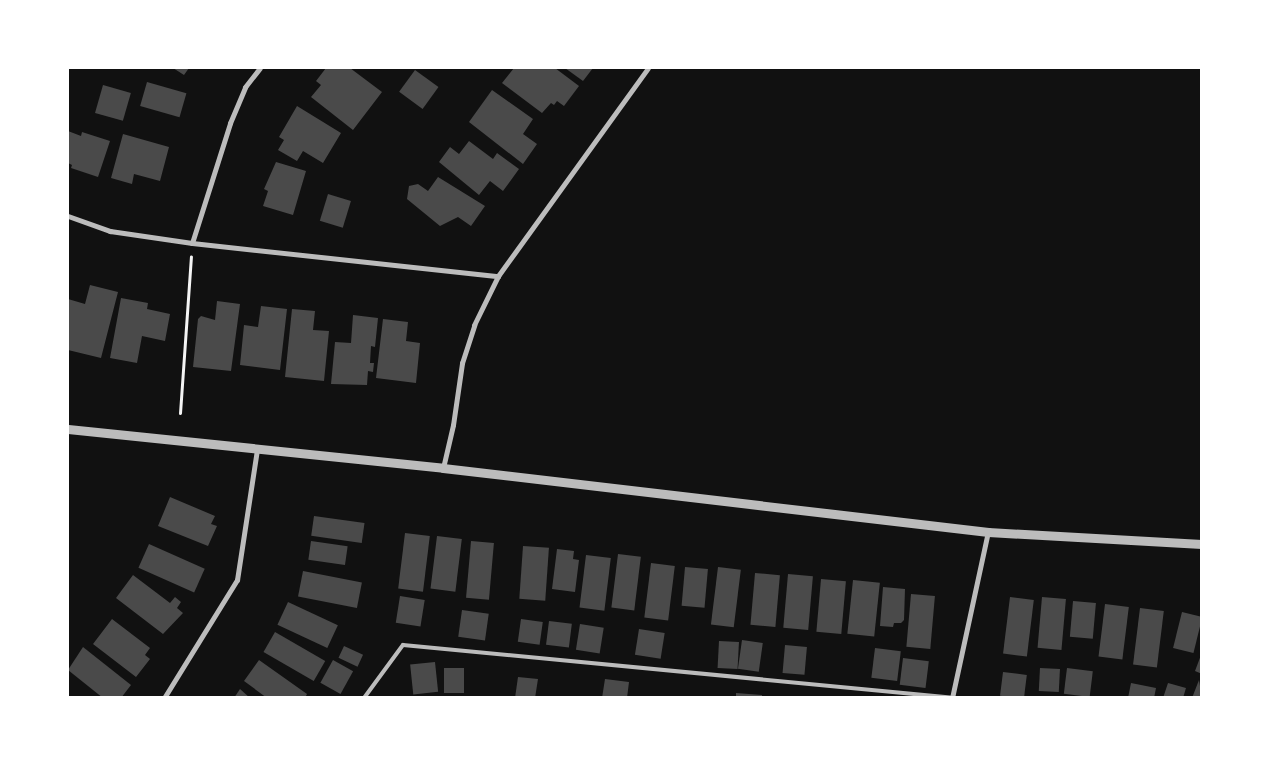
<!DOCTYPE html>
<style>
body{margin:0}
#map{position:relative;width:1269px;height:765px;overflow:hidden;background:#111;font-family:Overpass,sans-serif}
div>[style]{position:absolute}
.building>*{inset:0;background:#4a4a4a;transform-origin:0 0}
.path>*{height:3px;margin:-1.5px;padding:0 1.5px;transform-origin:1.5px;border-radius:1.5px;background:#f5f5f5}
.service>*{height:4px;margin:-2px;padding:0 2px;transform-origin:2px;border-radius:2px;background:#bcbcbc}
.minor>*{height:5px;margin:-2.5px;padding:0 2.5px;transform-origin:2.5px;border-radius:2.5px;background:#bcbcbc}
.tertiary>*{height:9px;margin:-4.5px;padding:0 4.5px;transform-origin:4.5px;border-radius:4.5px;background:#bcbcbc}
span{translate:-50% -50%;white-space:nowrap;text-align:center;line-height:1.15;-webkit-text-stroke:4px #fff;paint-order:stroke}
.frame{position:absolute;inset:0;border:69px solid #fff;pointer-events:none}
</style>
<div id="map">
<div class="building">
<i style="clip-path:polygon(173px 68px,189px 68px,184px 75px)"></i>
<i style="clip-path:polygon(326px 68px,350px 68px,382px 92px,353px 130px,311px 97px,321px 85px,316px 81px)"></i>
<i style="clip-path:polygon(514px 68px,555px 68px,579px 86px,564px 106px,557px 101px,554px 105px,551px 103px,542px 113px,502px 83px)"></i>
<i style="clip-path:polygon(565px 68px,593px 68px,583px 81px)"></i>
<i style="left:415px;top:70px;width:29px;height:27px;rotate:36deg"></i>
<i style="left:147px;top:82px;width:41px;height:25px;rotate:16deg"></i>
<i style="left:103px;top:85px;width:29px;height:29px;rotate:16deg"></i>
<i style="clip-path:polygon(492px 90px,533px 119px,523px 134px,537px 144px,523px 164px,469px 122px)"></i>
<i style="clip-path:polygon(297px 106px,341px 133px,323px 163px,303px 151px,297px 161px,278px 150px,284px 140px,279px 137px)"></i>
<i style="clip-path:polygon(68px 131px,81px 136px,82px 132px,110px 141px,98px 177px,71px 168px,72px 165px,68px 163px)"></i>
<i style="clip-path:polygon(123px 134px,169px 147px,160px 181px,134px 174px,132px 184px,111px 178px)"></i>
<i style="clip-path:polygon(469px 141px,493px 159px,497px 153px,519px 169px,503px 191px,490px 181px,479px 195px,439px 162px,450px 147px,459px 154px)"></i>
<i style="clip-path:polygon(276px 162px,306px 171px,293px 215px,263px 206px,268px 191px,264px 189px)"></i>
<i style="clip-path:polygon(438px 177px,485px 206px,471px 226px,458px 217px,440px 226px,407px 199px,409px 186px,418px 184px,428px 191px)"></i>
<i style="left:328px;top:194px;width:24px;height:28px;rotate:17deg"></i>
<i style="clip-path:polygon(90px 285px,118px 292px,101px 358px,68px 350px,68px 299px,85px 304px)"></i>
<i style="clip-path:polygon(121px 298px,148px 303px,147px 309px,170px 314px,165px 341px,142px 336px,137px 363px,110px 358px)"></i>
<i style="clip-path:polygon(217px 301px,240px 304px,231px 371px,193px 367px,198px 319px,201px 316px,215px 320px)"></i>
<i style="clip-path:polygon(261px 306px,287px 309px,280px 370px,240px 365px,244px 325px,258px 327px)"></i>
<i style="clip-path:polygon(292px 309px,315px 311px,313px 330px,329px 331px,324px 381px,285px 377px)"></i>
<i style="clip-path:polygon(353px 315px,378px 318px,375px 347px,371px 346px,370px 363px,374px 363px,373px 372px,368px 371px,367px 385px,331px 384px,335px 342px,351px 343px)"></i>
<i style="clip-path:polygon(383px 319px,408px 322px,406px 341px,420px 343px,416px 383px,376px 378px)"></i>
<i style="clip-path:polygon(170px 497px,215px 516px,211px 524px,217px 526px,208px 546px,158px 526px)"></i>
<i style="left:314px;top:516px;width:51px;height:20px;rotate:8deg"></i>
<i style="left:405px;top:533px;width:25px;height:56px;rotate:7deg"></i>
<i style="left:437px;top:536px;width:25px;height:53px;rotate:7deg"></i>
<i style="left:311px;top:541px;width:37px;height:19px;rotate:8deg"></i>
<i style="left:471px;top:541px;width:23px;height:57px;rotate:5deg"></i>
<i style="left:149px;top:544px;width:61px;height:26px;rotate:24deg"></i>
<i style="left:523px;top:546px;width:26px;height:53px;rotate:4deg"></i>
<i style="clip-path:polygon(557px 549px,574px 551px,573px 559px,579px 560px,575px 592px,552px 589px)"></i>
<i style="left:618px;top:554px;width:23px;height:54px;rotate:7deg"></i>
<i style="left:586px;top:555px;width:25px;height:53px;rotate:7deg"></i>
<i style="left:651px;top:563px;width:24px;height:55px;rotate:7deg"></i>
<i style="left:685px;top:567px;width:23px;height:39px;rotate:5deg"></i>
<i style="left:718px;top:567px;width:23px;height:58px;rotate:7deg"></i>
<i style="left:303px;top:571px;width:60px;height:26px;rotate:11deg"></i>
<i style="left:755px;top:573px;width:25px;height:52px;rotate:5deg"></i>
<i style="left:788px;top:574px;width:25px;height:54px;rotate:5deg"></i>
<i style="clip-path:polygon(133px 575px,170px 603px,175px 597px,181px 602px,177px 608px,183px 613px,163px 634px,116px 598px)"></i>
<i style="left:821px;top:579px;width:25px;height:53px;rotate:5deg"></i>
<i style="left:853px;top:580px;width:27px;height:54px;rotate:6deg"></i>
<i style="clip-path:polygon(883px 587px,905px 589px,904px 620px,901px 623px,894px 623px,893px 627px,880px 626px)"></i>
<i style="left:911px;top:594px;width:24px;height:53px;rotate:5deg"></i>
<i style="left:400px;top:596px;width:25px;height:27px;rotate:9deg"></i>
<i style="left:1010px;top:597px;width:24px;height:57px;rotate:7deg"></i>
<i style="left:1042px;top:597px;width:24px;height:51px;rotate:5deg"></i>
<i style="left:1073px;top:601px;width:23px;height:36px;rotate:5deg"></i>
<i style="left:288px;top:602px;width:55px;height:25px;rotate:25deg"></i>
<i style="left:1105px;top:604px;width:24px;height:53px;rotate:7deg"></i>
<i style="left:1140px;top:608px;width:24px;height:57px;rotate:7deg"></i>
<i style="left:462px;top:610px;width:27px;height:27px;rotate:8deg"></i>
<i style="left:1182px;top:612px;width:21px;height:37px;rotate:14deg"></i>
<i style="clip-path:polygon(112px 619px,150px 648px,145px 655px,150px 659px,136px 677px,93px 644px)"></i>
<i style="left:521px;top:619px;width:22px;height:23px;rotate:8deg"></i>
<i style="left:549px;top:621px;width:23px;height:24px;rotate:7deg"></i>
<i style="left:580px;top:624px;width:24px;height:26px;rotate:9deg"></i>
<i style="left:639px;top:629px;width:26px;height:26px;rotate:9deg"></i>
<i style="left:275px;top:632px;width:58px;height:23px;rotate:30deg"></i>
<i style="left:742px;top:640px;width:21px;height:29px;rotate:8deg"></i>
<i style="left:719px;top:641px;width:20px;height:27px;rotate:3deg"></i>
<i style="left:785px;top:645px;width:22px;height:28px;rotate:5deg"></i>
<i style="left:344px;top:646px;width:21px;height:13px;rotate:25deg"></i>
<i style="clip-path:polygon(83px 647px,131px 685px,121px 698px,103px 698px,68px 670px)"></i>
<i style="left:875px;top:648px;width:26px;height:30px;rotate:7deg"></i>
<i style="clip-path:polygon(1201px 655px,1202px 655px,1202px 674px,1195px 671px)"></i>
<i style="left:903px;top:658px;width:26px;height:27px;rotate:7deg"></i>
<i style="clip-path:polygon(259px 660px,307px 694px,305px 698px,267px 698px,244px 681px)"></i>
<i style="left:333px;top:660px;width:23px;height:26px;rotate:29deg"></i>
<i style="left:435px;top:662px;width:30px;height:25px;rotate:84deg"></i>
<i style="left:444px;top:668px;width:20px;height:25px"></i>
<i style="left:1040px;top:668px;width:20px;height:23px;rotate:3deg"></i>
<i style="left:1067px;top:668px;width:26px;height:26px;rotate:7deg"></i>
<i style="left:1003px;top:672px;width:24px;height:24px;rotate:7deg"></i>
<i style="clip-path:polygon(518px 677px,538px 679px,535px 698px,515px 698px)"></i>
<i style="clip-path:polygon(605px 679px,629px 682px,627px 698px,602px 698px)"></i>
<i style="clip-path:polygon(1199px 680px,1202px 698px,1192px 698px)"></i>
<i style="clip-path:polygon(1131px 683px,1156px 688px,1154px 698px,1128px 698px)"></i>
<i style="clip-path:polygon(1168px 683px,1186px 688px,1183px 698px,1163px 698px)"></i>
<i style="clip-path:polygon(240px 689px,250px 698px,234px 698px)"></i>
<i style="clip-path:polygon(736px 693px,762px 695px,762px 698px,736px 698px)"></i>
</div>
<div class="path">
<i style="left:180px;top:413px;width:157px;rotate:-86deg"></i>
</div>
<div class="service">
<i style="left:364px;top:698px;width:66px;rotate:-53.7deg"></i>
<i style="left:403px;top:645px;width:555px;rotate:5.48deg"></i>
</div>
<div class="minor">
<i style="left:68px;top:216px;width:45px;rotate:19.7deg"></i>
<i style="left:110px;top:231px;width:83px;rotate:8.3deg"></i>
<i style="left:192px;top:243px;width:308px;rotate:6.2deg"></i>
<i style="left:192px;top:243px;width:126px;rotate:-72.4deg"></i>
<i style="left:230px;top:123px;width:39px;rotate:-67deg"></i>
<i style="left:245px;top:87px;width:24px;rotate:-52deg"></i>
<i style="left:443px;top:468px;width:44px;rotate:-76.9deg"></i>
<i style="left:453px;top:425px;width:63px;rotate:-81.7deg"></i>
<i style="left:462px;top:363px;width:40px;rotate:-72deg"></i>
<i style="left:474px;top:325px;width:55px;rotate:-63.9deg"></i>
<i style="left:498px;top:276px;width:256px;rotate:-54.2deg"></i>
<i style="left:164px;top:698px;width:139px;rotate:-58.3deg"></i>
<i style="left:237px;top:580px;width:133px;rotate:-81.3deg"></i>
<i style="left:952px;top:698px;width:170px;rotate:-77.8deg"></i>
</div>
<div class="tertiary">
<i style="left:68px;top:429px;width:377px;rotate:5.9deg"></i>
<i style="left:443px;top:468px;width:549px;rotate:6.7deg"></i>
<i style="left:988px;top:532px;width:214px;rotate:3.2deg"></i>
</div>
<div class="frame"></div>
</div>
